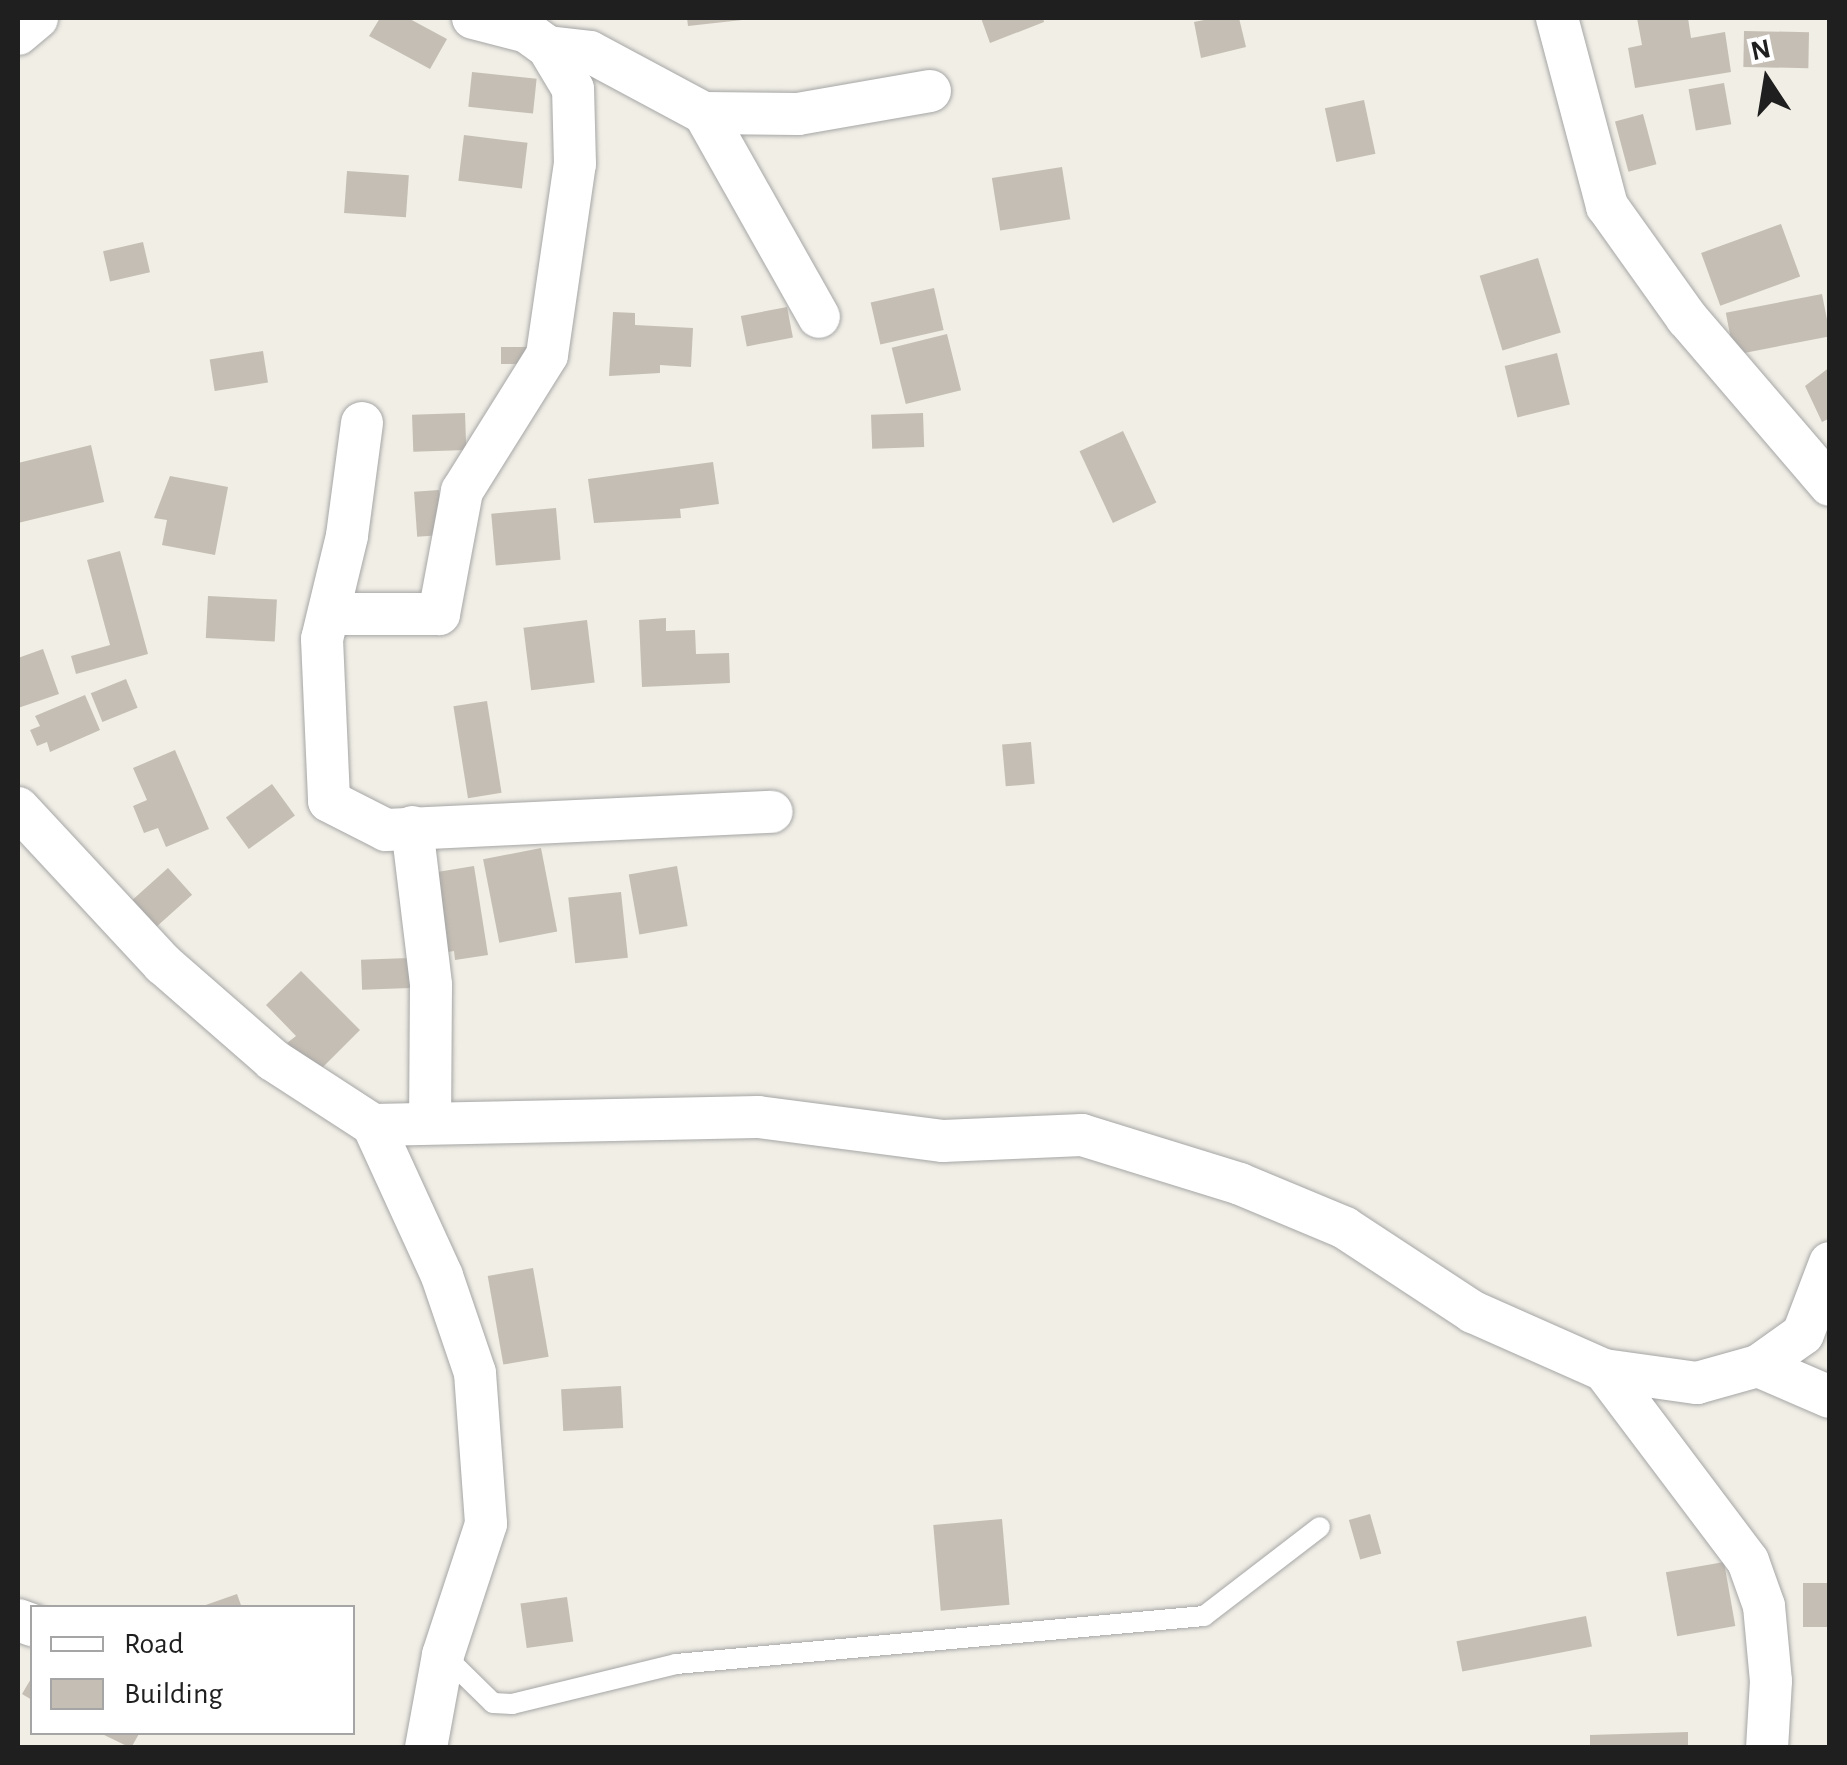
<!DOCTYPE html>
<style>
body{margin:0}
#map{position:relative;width:1847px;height:1765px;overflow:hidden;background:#f0eee5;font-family:"Alegreya Sans",sans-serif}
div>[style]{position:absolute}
.building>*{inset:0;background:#c5beb4;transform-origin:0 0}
.roads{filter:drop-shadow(0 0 2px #a6a6a6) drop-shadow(0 0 2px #a6a6a6)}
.lane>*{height:20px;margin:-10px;padding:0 10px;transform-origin:10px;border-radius:10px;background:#fff}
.street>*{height:42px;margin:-21px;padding:0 21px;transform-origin:21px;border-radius:21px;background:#fff}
span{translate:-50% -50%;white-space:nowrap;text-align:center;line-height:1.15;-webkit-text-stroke:10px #fff;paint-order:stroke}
.frame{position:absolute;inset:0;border:20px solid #1f1f1f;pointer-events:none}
.legend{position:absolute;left:30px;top:1605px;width:325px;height:130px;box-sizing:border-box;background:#fff;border:2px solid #a5a5a5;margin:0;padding:12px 18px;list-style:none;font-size:30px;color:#1f1f1f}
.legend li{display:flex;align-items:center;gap:20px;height:50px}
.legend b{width:50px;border:2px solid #a5a5a5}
.north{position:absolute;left:1717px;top:30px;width:100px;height:100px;-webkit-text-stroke:8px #fff;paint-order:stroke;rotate:348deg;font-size:28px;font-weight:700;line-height:40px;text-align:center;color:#1f1f1f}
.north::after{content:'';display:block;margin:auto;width:35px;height:45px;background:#1f1f1f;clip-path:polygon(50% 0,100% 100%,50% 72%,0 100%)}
</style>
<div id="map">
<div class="building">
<i style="clip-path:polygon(380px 18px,408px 18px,447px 39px,430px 69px,369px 36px)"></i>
<i style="clip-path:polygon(687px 18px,741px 18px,742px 20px,688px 26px)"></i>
<i style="clip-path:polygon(981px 18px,1043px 18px,1044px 22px,990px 43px)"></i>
<i style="clip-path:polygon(1214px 18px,1239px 18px,1246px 47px,1201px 58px,1194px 22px)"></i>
<i style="clip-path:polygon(1637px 18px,1688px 18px,1691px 38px,1725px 32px,1731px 72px,1635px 88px,1628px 48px,1642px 45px)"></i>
<i style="left:1744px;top:31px;width:65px;height:36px;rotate:1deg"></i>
<i style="left:472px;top:72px;width:65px;height:35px;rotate:6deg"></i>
<i style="left:1724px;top:83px;width:42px;height:36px;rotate:80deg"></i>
<i style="left:1364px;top:100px;width:55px;height:40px;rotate:78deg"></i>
<i style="left:1643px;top:114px;width:52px;height:29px;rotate:75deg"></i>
<i style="left:464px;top:135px;width:64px;height:46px;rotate:7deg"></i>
<i style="left:1062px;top:167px;width:53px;height:71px;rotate:81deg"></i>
<i style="left:347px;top:171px;width:62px;height:42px;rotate:4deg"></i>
<i style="left:1781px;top:224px;width:56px;height:85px;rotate:70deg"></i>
<i style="left:143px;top:242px;width:31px;height:41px;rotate:77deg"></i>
<i style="left:1538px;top:258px;width:78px;height:61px;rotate:73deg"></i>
<i style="left:934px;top:288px;width:43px;height:65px;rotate:77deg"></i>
<i style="left:1822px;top:294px;width:43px;height:98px;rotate:79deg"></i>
<i style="left:787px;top:307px;width:31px;height:47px;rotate:79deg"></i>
<i style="clip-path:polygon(613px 312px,635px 313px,635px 325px,693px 328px,691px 367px,660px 365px,660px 373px,609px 376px)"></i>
<i style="left:947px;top:334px;width:58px;height:57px;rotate:76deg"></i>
<i style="left:501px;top:347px;width:31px;height:17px"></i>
<i style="left:263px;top:351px;width:32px;height:54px;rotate:81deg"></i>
<i style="left:1557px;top:353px;width:53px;height:54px;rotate:76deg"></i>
<i style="clip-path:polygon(1830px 367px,1830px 418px,1822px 422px,1805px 386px)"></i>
<i style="left:465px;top:413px;width:37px;height:53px;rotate:88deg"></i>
<i style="left:923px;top:413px;width:34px;height:52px;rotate:88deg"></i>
<i style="left:1123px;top:431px;width:79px;height:48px;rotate:65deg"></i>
<i style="clip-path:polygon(91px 445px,104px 502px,18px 523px,18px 463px)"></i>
<i style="clip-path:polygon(713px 462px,719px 504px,680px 509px,681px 518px,594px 523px,588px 479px)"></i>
<i style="clip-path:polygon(170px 476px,228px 487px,215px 555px,162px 545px,167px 520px,154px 518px)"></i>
<i style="left:439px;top:490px;width:45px;height:25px;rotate:86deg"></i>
<i style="left:556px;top:508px;width:52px;height:65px;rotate:85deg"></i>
<i style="clip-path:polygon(120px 551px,148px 654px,76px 674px,71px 656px,110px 645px,87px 560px)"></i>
<i style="left:208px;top:596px;width:69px;height:42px;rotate:3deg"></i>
<i style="clip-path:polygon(666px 618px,666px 631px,695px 630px,696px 654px,729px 653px,730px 683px,642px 687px,639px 620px)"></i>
<i style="left:587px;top:620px;width:63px;height:64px;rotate:83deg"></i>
<i style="clip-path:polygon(43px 649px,59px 694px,18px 708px,18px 658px)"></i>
<i style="left:126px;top:679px;width:31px;height:38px;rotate:68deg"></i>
<i style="clip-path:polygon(85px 695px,100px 730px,50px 752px,47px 742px,37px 746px,30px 730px,40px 726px,35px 716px)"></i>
<i style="left:487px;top:701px;width:93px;height:34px;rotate:81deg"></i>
<i style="left:1031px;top:742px;width:42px;height:29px;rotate:85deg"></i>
<i style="clip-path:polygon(175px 750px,209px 829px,166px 847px,158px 828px,144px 833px,133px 806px,147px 800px,133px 768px)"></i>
<i style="left:272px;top:784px;width:39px;height:57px;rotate:54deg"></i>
<i style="left:541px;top:848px;width:85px;height:59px;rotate:79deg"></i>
<i style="clip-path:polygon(474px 866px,488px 955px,455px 960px,454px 951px,437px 954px,425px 874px)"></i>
<i style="left:677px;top:866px;width:61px;height:49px;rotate:80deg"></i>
<i style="left:168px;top:868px;width:36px;height:48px;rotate:48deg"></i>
<i style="left:621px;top:892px;width:66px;height:53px;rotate:84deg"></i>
<i style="left:409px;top:958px;width:30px;height:48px;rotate:88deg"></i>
<i style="clip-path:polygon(301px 971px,360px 1030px,317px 1073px,287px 1043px,296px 1036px,266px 1005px)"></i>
<i style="left:533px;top:1268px;width:90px;height:46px;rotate:80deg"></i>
<i style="left:621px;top:1386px;width:42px;height:60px;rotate:87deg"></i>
<i style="left:1370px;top:1514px;width:41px;height:22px;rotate:74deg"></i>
<i style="left:1002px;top:1519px;width:86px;height:69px;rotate:85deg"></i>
<i style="left:1724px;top:1562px;width:65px;height:59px;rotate:80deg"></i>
<i style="left:1803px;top:1583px;width:27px;height:44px"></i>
<i style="clip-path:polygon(237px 1594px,242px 1608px,200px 1608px,200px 1607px)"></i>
<i style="left:567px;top:1597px;width:45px;height:47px;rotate:82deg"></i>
<i style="left:1586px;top:1616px;width:31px;height:132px;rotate:79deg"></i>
<i style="clip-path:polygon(32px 1677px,32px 1700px,22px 1694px)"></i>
<i style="clip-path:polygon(98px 1732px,140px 1732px,131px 1748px)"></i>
<i style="clip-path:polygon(1688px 1732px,1688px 1748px,1590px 1748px,1590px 1735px)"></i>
</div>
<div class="roads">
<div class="lane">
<i style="left:445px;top:1656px;width:67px;rotate:44.4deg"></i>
<i style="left:493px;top:1703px;width:19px;rotate:3deg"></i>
<i style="left:512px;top:1704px;width:169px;rotate:-13.7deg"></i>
<i style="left:676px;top:1664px;width:530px;rotate:-5.19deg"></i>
<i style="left:1204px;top:1616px;width:146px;rotate:-37.5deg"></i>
</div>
<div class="street">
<i style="left:473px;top:18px;width:56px;rotate:14.5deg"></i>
<i style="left:527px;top:32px;width:26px;rotate:36deg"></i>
<i style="left:548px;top:47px;width:42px;rotate:6.8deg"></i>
<i style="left:590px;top:52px;width:129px;rotate:28.2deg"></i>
<i style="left:704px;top:113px;width:94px;rotate:0.6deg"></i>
<i style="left:798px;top:114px;width:134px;rotate:-9.9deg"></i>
<i style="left:1557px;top:18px;width:195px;rotate:75.1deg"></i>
<i style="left:1607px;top:206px;width:138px;rotate:54.5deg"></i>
<i style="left:1687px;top:318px;width:220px;rotate:49.4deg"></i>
<i style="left:18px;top:34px;width:25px;rotate:-40deg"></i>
<i style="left:704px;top:113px;width:234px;rotate:60.6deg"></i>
<i style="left:362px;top:423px;width:114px;rotate:97.6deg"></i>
<i style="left:347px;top:536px;width:106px;rotate:103.6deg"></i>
<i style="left:322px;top:639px;width:162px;rotate:87.5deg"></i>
<i style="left:329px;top:801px;width:64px;rotate:27deg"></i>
<i style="left:386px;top:830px;width:386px;rotate:-2.7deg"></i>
<i style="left:329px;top:614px;width:110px"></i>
<i style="left:439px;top:614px;width:125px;rotate:-79.4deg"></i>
<i style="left:462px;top:491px;width:160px;rotate:-58deg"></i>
<i style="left:547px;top:355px;width:193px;rotate:-81.7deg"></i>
<i style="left:575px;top:164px;width:75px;rotate:-91.5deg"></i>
<i style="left:573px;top:89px;width:49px;rotate:-120.8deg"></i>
<i style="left:18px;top:808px;width:213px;rotate:47.1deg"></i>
<i style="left:163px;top:964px;width:146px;rotate:41.1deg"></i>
<i style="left:273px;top:1060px;width:119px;rotate:33deg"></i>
<i style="left:373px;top:1125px;width:166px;rotate:65.4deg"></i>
<i style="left:442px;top:1276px;width:102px;rotate:71.2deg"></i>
<i style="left:475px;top:1373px;width:151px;rotate:85.8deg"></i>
<i style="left:486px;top:1524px;width:138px;rotate:108.2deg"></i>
<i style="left:443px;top:1655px;width:95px;rotate:100.4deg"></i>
<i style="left:412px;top:827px;width:159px;rotate:83.1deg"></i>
<i style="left:431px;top:985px;width:135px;rotate:90.4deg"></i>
<i style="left:373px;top:1125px;width:385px;rotate:-1.2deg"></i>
<i style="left:758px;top:1117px;width:187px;rotate:7.4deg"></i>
<i style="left:943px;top:1141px;width:139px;rotate:-2.5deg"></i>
<i style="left:1082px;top:1135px;width:165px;rotate:17.2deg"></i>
<i style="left:1240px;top:1184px;width:114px;rotate:22.7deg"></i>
<i style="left:1345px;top:1228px;width:153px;rotate:33.3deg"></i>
<i style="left:1473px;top:1312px;width:143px;rotate:23.9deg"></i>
<i style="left:1604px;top:1370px;width:239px;rotate:53deg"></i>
<i style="left:1748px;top:1561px;width:48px;rotate:70.4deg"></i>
<i style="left:1764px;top:1606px;width:75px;rotate:84.7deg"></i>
<i style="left:1771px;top:1681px;width:67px;rotate:93.4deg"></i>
<i style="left:1758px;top:1366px;width:78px;rotate:23.3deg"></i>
<i style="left:1604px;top:1370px;width:94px;rotate:8deg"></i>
<i style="left:1697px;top:1383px;width:63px;rotate:-15.6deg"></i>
<i style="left:1758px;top:1366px;width:55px;rotate:-35.4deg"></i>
<i style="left:1803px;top:1334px;width:76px;rotate:-69.2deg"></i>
<i style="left:18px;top:1620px;width:15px;rotate:20deg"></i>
</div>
</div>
<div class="frame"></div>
<ul class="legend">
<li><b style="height:12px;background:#fff"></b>Road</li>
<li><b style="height:28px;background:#c5beb4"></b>Building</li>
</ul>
<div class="north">N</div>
</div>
